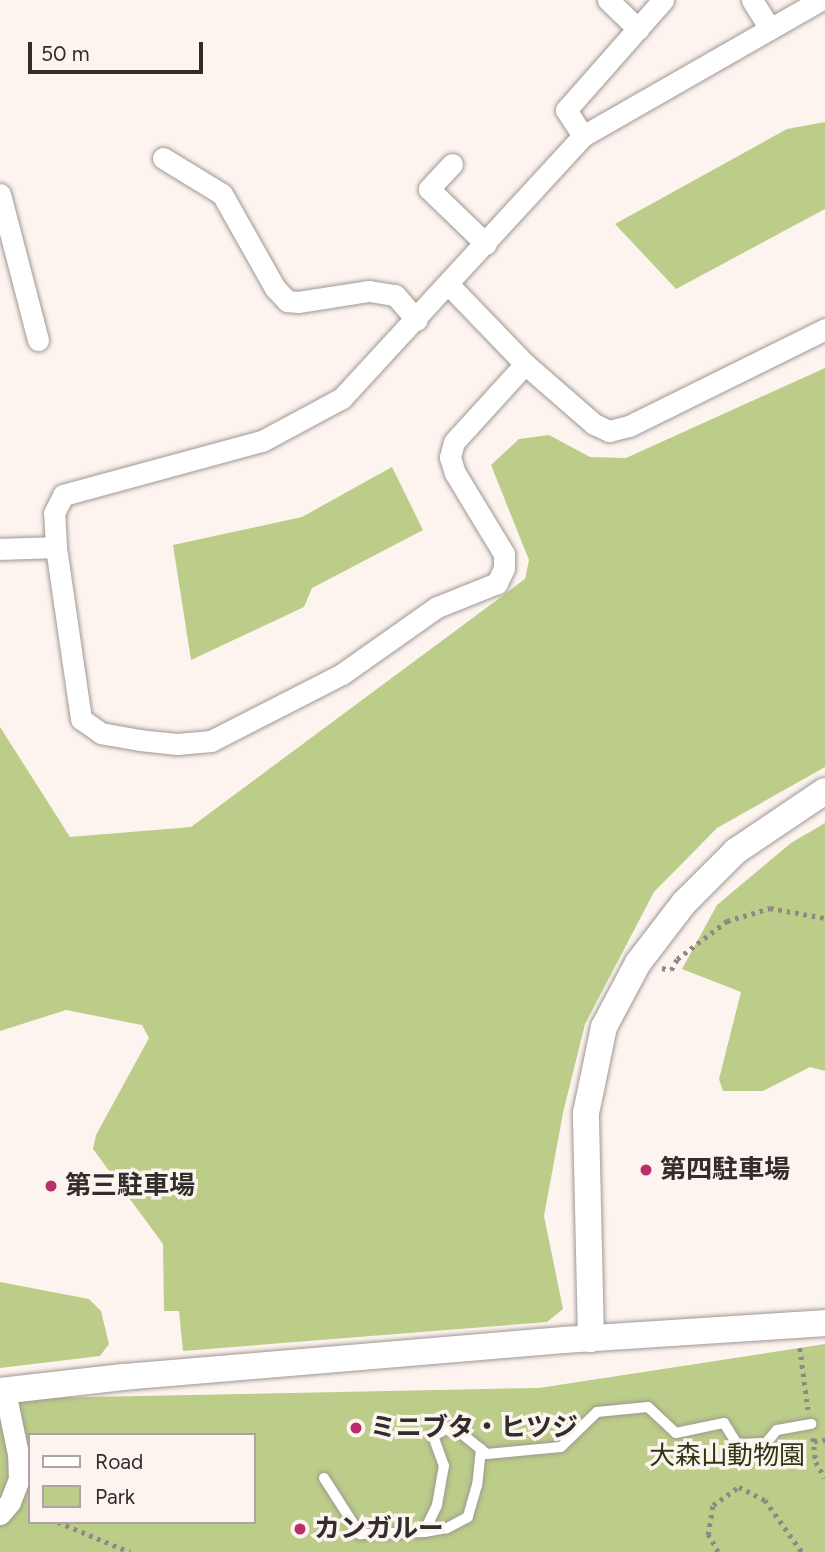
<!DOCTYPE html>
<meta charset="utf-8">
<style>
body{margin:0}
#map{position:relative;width:825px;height:1552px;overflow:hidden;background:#fdf4ef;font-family:Figtree,"Noto Sans JP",sans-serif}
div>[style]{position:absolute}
.green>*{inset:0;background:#bbcd88}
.path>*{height:4.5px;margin-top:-2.25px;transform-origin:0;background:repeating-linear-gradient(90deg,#8e8985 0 3.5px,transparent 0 8.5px)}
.roads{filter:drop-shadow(0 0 2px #9f9793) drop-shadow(0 0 2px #9f9793)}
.service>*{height:10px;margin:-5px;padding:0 5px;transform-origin:5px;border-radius:5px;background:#fff}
.minor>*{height:21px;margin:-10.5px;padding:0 10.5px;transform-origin:10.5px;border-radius:10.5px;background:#fff}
.tertiary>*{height:26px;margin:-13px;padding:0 13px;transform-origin:13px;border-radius:13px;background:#fff}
.dots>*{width:19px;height:19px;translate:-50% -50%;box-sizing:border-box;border:4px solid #fdf4ef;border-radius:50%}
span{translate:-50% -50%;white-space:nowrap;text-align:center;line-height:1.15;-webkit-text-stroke:7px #fdf4ef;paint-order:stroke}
.poi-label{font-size:26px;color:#302d2b;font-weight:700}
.left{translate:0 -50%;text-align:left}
.park-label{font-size:26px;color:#2e3614}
.legend{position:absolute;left:28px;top:1433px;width:228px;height:91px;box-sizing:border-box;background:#fdf4ef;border:2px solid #aba4a1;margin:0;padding:9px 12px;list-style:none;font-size:21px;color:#302d2b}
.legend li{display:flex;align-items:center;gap:14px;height:35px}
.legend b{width:35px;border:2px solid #aba4a1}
.scale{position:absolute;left:28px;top:42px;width:175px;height:32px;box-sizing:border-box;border:4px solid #302d2b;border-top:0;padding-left:9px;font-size:21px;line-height:24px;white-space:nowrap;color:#302d2b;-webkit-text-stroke:5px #fdf4ef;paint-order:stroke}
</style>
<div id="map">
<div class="green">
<i style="clip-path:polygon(825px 122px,825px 209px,676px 289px,615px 224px,787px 129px)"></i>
<i style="clip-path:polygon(825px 368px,825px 767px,717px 828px,654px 892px,585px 1024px,563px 1113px,544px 1216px,563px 1309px,547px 1322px,183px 1351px,179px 1311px,164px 1311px,163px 1244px,93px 1149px,96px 1135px,149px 1038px,142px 1025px,66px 1010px,0 1031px,0 727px,70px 837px,191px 827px,525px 579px,529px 560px,491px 465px,519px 439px,549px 435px,590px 457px,626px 458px)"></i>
<i style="clip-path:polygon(392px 467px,423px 530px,312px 588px,304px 607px,191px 660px,173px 545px,302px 517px)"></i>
<i style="clip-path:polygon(825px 823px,825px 1071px,810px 1067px,763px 1091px,723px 1091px,719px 1079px,741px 992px,682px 969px,717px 905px,791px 843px)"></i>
<i style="clip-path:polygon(0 1282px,89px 1299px,101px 1311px,109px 1344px,100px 1356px,0 1368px)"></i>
<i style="clip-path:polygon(evenodd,825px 1344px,825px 1552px,0 1552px,0 1407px,38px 1398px,539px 1388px,825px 1344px,30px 1435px,254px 1435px,254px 1522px,30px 1522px,30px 1435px)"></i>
</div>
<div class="path">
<i style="left:662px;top:968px;width:9px;rotate:13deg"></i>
<i style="left:671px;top:970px;width:13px;rotate:-61deg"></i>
<i style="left:677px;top:959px;width:63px;rotate:-37.2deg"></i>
<i style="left:727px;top:921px;width:45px;rotate:-16.8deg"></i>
<i style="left:770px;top:908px;width:56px;rotate:10.3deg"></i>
<i style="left:800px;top:1348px;width:62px;rotate:82.5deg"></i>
<i style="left:813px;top:1438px;width:24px;rotate:83deg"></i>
<i style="left:816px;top:1462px;width:18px;rotate:61deg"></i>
<i style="left:814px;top:1441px;width:11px;rotate:-5deg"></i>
<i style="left:58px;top:1522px;width:78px;rotate:22.6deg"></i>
<i style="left:718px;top:1552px;width:20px;rotate:-120deg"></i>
<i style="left:708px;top:1535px;width:30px;rotate:-81deg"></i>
<i style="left:713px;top:1505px;width:32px;rotate:-35deg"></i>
<i style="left:739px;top:1487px;width:29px;rotate:27deg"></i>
<i style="left:765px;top:1500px;width:64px;rotate:54.6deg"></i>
</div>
<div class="roads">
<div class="service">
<i style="left:481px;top:1449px;width:36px;rotate:96deg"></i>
<i style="left:477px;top:1485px;width:33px;rotate:106deg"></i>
<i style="left:468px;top:1517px;width:24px;rotate:152deg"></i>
<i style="left:447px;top:1528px;width:23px;rotate:170deg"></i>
<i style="left:424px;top:1532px;width:30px;rotate:-64deg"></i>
<i style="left:437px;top:1505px;width:40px;rotate:-80deg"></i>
<i style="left:444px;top:1466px;width:32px;rotate:-110deg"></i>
<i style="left:433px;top:1436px;width:21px;rotate:-28deg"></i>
<i style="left:452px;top:1426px;width:45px;rotate:38.7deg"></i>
<i style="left:487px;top:1454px;width:74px;rotate:-5.4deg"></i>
<i style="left:561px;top:1447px;width:50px;rotate:-44.2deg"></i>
<i style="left:597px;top:1412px;width:51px;rotate:-5.6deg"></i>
<i style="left:648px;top:1407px;width:38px;rotate:43deg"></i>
<i style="left:676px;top:1433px;width:49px;rotate:-11.8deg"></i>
<i style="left:724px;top:1423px;width:25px;rotate:58deg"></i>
<i style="left:737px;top:1444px;width:29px;rotate:-2deg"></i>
<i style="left:766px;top:1443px;width:17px;rotate:-50deg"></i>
<i style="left:777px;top:1430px;width:35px;rotate:-10deg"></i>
<i style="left:324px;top:1478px;width:67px;rotate:57.3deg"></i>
<i style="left:360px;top:1534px;width:64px;rotate:-1.8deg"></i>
</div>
<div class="minor">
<i style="left:608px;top:0;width:42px;rotate:44deg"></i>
<i style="left:752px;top:0;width:34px;rotate:58deg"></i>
<i style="left:583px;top:136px;width:31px;rotate:-123deg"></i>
<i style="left:566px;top:110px;width:147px;rotate:-48.6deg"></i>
<i style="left:163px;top:158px;width:69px;rotate:31.4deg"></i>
<i style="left:222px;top:194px;width:108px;rotate:60.6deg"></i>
<i style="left:275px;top:288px;width:18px;rotate:47deg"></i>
<i style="left:287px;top:301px;width:11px;rotate:5deg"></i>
<i style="left:298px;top:302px;width:72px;rotate:-8.8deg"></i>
<i style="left:369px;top:291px;width:26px;rotate:9deg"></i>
<i style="left:395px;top:295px;width:33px;rotate:49deg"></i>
<i style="left:452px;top:164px;width:34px;rotate:133deg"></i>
<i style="left:429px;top:189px;width:79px;rotate:44deg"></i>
<i style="left:0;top:194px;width:151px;rotate:75.4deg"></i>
<i style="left:449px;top:285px;width:110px;rotate:46.1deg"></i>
<i style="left:525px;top:364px;width:91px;rotate:41deg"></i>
<i style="left:594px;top:424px;width:17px;rotate:25deg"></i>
<i style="left:609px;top:431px;width:21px;rotate:-14deg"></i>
<i style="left:629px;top:426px;width:219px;rotate:-26.3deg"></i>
<i style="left:525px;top:364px;width:105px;rotate:132.3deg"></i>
<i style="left:454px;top:442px;width:16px;rotate:105deg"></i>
<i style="left:450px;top:457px;width:17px;rotate:73deg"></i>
<i style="left:455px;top:473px;width:95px;rotate:58.8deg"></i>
<i style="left:504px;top:554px;width:14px;rotate:90deg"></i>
<i style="left:504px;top:568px;width:17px;rotate:115deg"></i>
<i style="left:497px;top:583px;width:65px;rotate:158.2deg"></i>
<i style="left:437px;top:607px;width:116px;rotate:144.8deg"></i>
<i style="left:342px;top:674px;width:147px;rotate:152.9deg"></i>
<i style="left:211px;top:741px;width:34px;rotate:175deg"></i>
<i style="left:177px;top:744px;width:37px;rotate:-174deg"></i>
<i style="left:140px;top:740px;width:40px;rotate:-170deg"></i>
<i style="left:101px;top:733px;width:24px;rotate:-145deg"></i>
<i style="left:81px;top:719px;width:174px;rotate:-98.3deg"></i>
<i style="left:56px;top:547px;width:34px;rotate:-93deg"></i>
<i style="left:54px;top:513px;width:20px;rotate:-63deg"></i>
<i style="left:63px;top:495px;width:206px;rotate:-15.2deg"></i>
<i style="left:262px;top:441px;width:91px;rotate:-28.3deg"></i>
<i style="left:342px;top:398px;width:356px;rotate:-47.4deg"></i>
<i style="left:583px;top:136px;width:273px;rotate:-29.8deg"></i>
<i style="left:0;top:549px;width:56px;rotate:-2deg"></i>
<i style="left:0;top:1514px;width:16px;rotate:-50deg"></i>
<i style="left:10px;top:1502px;width:25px;rotate:-69deg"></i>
<i style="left:19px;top:1479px;width:25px;rotate:-92deg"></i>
<i style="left:18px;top:1454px;width:64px;rotate:-101.7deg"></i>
</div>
<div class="tertiary">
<i style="left:591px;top:1339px;width:226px;rotate:-91.3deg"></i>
<i style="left:586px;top:1113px;width:88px;rotate:-78.2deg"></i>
<i style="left:604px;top:1027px;width:72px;rotate:-62deg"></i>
<i style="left:638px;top:963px;width:76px;rotate:-52.5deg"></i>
<i style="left:684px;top:903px;width:74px;rotate:-45deg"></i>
<i style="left:736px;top:851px;width:107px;rotate:-34deg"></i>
<i style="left:0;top:1391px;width:124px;rotate:-6.5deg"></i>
<i style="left:123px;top:1377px;width:444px;rotate:-4.8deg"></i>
<i style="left:565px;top:1340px;width:261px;rotate:-3.7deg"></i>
</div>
</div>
<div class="dots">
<i style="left:646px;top:1170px;background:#b92f6c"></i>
<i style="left:51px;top:1186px;background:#b92f6c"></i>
<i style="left:356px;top:1428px;background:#b92f6c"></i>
<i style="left:300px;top:1529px;background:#b92f6c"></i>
</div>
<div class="poi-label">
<span class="left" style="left:660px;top:1170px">第四駐車場</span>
<span class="left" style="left:65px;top:1186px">第三駐車場</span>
<span class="left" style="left:370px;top:1428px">ミニブタ・ヒツジ</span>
<span class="left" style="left:314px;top:1529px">カンガルー</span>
</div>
<div class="park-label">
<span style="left:727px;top:1456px">大森山動物園</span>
</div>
<ul class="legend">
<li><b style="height:9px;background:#fff"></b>Road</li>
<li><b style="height:19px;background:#bbcd88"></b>Park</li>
</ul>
<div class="scale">50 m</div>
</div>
